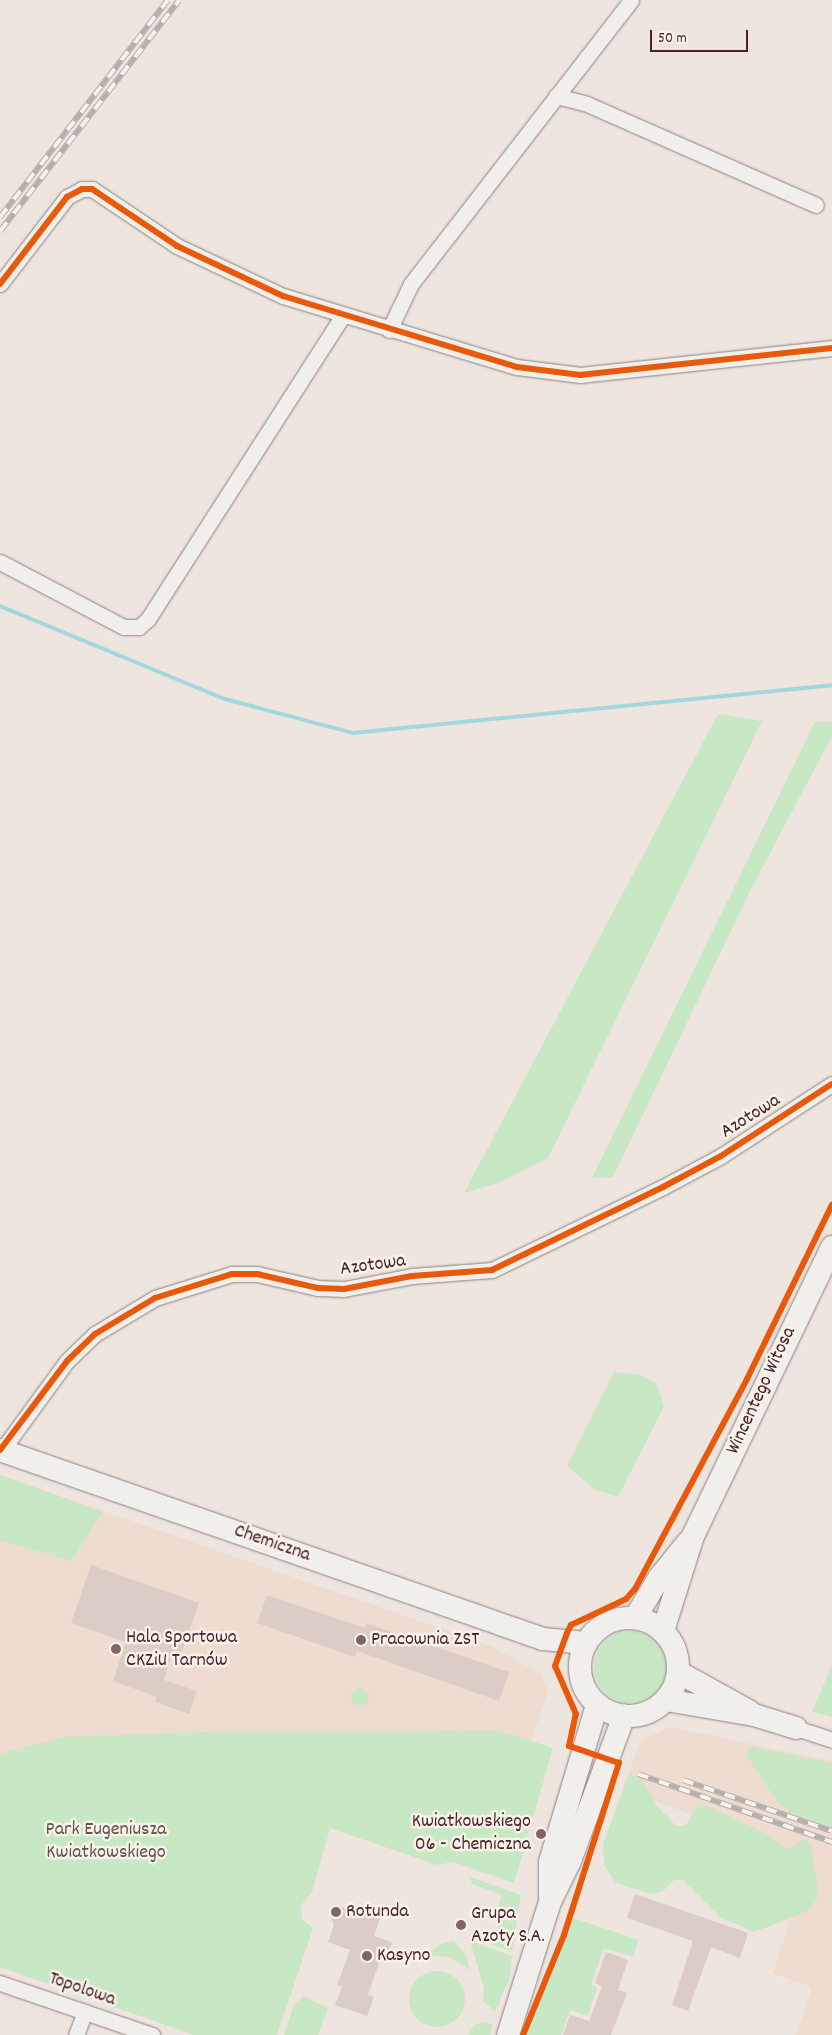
<!DOCTYPE html>
<meta charset="utf-8">
<style>
body{margin:0}
#map{position:relative;width:832px;height:2035px;overflow:hidden;background:#ede5de;font-family:Dekko,sans-serif}
div>[style]{position:absolute}
.built>*{inset:0;background:#eedcd0}
.green>*{inset:0;background:#c7e7c5}
.round{border-radius:50%}
.stream>*{height:4px;margin:-2px;padding:0 2px;transform-origin:2px;border-radius:2px;background:#a1d8dc}
.building>*{inset:0;background:#dbcdc5}
.roads{filter:drop-shadow(0 0 1px #8c807f) drop-shadow(0 0 1px #8c807f)}
.street>*{height:15px;margin:-7.5px;padding:0 7.5px;transform-origin:7.5px;border-radius:7.5px;background:#f1efeb}
.secondary>*{height:22px;margin:-11px;padding:0 11px;transform-origin:11px;border-radius:11px;background:#f1efeb}
.secondary>.ring{margin:-11px;padding:0;box-sizing:content-box;background:none;border:22px solid #f1efeb;border-radius:50%}
.rail>*{height:5.5px;margin-top:-2.75px;transform-origin:0;background:repeating-linear-gradient(90deg,#f7f3e8 0 11px,#b5aeac 0 22px);box-sizing:border-box;border-block:1px solid #b5aeac}
.cycleway>*{height:6px;margin:-3px;padding:0 3px;transform-origin:3px;border-radius:3px;background:#e8590c}
.dots>*{width:14px;height:14px;translate:-50% -50%;box-sizing:border-box;border:2px solid #f7f3e8;border-radius:50%}
span{translate:-50% -50%;white-space:nowrap;text-align:center;line-height:1.15;-webkit-text-stroke:5px #f7f3e8;paint-order:stroke}
.street-label{font-size:20px;color:#4a1f2b}
.poi-label{font-size:20px;color:#4a1f2b}
.left{translate:0 -50%;text-align:left}
.right{translate:-100% -50%;text-align:right}
.park-label{font-size:20px;color:#62514c}
.scale{position:absolute;left:650px;top:30px;width:98px;height:22px;box-sizing:border-box;border:2px solid #4a1f2b;border-top:0;padding-left:6px;font-size:15px;line-height:18px;white-space:nowrap;color:#4a1f2b;-webkit-text-stroke:4px #f7f3e8;paint-order:stroke}
</style>
<div id="map">
<div class="built">
<i style="clip-path:polygon(0 1475px,491px 1646px,541px 1674px,548px 1692px,531px 1741px,500px 1731px,0 1754px)"></i>
<i style="clip-path:polygon(671px 1727px,832px 1761px,832px 2035px,796px 2035px,812px 1987px,773px 1973px,804px 1877px,753px 1835px,622px 1790px,641px 1740px)"></i>
</div>
<div class="green">
<i style="clip-path:polygon(718px 714px,762px 721px,548px 1158px,498px 1183px,464px 1193px)"></i>
<i style="clip-path:polygon(815px 722px,832px 722px,832px 736px,750px 891px,613px 1177px,592px 1178px)"></i>
<i style="clip-path:polygon(614px 1372px,641px 1375px,656px 1383px,664px 1406px,618px 1497px,594px 1489px,567px 1466px)"></i>
<i style="clip-path:polygon(0 1475px,103px 1512px,71px 1561px,0 1540px)"></i>
<i class="round" style="left:594px;top:1631px;width:72px;height:72px"></i>
<i style="clip-path:polygon(832px 1665px,832px 1717px,812px 1712px)"></i>
<i class="round" style="left:351px;top:1688px;width:18px;height:18px"></i>
<i style="clip-path:polygon(500px 1731px,553px 1748px,514px 1883px,453px 1862px,437px 1865px,330px 1828px,312px 1892px,301px 1905px,302px 1919px,313px 1928px,277px 2035px,194px 2035px,0 1967px,0 1754px,65px 1737px,206px 1732px)"></i>
<i style="clip-path:polygon(749px 1746px,832px 1763px,832px 1827px,789px 1812px,777px 1801px,746px 1755px)"></i>
<i style="clip-path:polygon(629px 1774px,642px 1779px,657px 1806px,676px 1826px,686px 1825px,697px 1806px,703px 1804px,767px 1834px,783px 1847px,789px 1849px,804px 1839px,810px 1844px,819px 1895px,808px 1911px,754px 1932px,720px 1917px,683px 1880px,674px 1880px,663px 1891px,651px 1894px,616px 1883px,604px 1865px,603px 1844px)"></i>
<i style="clip-path:polygon(470px 1877px,521px 1895px,512px 1951px,491px 1945px,505px 1909px,498px 1906px,502px 1895px,472px 1884px)"></i>
<i style="clip-path:polygon(573px 1918px,639px 1940px,633px 1957px,604px 1948px,591px 1985px,597px 1988px,588px 2016px,570px 2010px,561px 2035px,526px 2035px)"></i>
<i style="clip-path:polygon(454px 1941px,466px 1956px,470px 1970px,449px 1957px,426px 1955px,441px 1944px)"></i>
<i style="clip-path:polygon(470px 1941px,512px 1956px,509px 1979px,495px 2012px,483px 2001px,484px 1987px)"></i>
<i class="round" style="left:409px;top:1971px;width:56px;height:56px"></i>
<i style="clip-path:polygon(303px 1996px,328px 2008px,318px 2035px,284px 2035px,294px 2005px)"></i>
<i style="clip-path:polygon(484px 2022px,493px 2025px,490px 2035px,468px 2035px,474px 2025px)"></i>
</div>
<div class="stream">
<i style="left:0;top:606px;width:243px;rotate:22.5deg"></i>
<i style="left:225px;top:699px;width:132px;rotate:14.9deg"></i>
<i style="left:353px;top:733px;width:481px;rotate:-5.7deg"></i>
</div>
<div class="building">
<i style="clip-path:polygon(91px 1565px,199px 1603px,179px 1660px,171px 1657px,164px 1680px,197px 1691px,189px 1714px,155px 1702px,157px 1697px,113px 1681px,126px 1642px,71px 1623px)"></i>
<i style="clip-path:polygon(267px 1595px,365px 1628px,366px 1623px,509px 1672px,499px 1701px,357px 1651px,355px 1657px,257px 1623px)"></i>
<i style="clip-path:polygon(635px 1894px,748px 1933px,740px 1958px,711px 1947px,688px 2011px,672px 2005px,693px 1941px,627px 1918px)"></i>
<i style="clip-path:polygon(336px 1905px,380px 1919px,374px 1936px,392px 1942px,386px 1962px,380px 1960px,368px 1995px,374px 1997px,367px 2016px,335px 2005px,342px 1987px,337px 1985px,350px 1950px,328px 1942px,334px 1925px,329px 1912px)"></i>
<i style="clip-path:polygon(606px 1952px,628px 1960px,618px 1990px,627px 1993px,611px 2035px,563px 2035px,570px 2015px,589px 2021px,602px 1986px,595px 1983px)"></i>
</div>
<div class="roads">
<div class="street">
<i style="left:556px;top:96px;width:32px;rotate:14deg"></i>
<i style="left:587px;top:104px;width:250px;rotate:23.8deg"></i>
<i style="left:0;top:284px;width:110px;rotate:-52.4deg"></i>
<i style="left:67px;top:197px;width:17px;rotate:-28deg"></i>
<i style="left:82px;top:189px;width:10px"></i>
<i style="left:92px;top:189px;width:102px;rotate:33.8deg"></i>
<i style="left:177px;top:246px;width:117px;rotate:25.3deg"></i>
<i style="left:283px;top:296px;width:245px;rotate:16.9deg"></i>
<i style="left:517px;top:367px;width:64px;rotate:7.2deg"></i>
<i style="left:580px;top:375px;width:253px;rotate:-6.1deg"></i>
<i style="left:389px;top:330px;width:51px;rotate:-64.4deg"></i>
<i style="left:411px;top:284px;width:359px;rotate:-52.2deg"></i>
<i style="left:0;top:562px;width:140px;rotate:27.7deg"></i>
<i style="left:124px;top:627px;width:15px"></i>
<i style="left:139px;top:627px;width:12px;rotate:-42deg"></i>
<i style="left:148px;top:619px;width:361px;rotate:-57.3deg"></i>
<i style="left:2px;top:1450px;width:110px;rotate:-53.9deg"></i>
<i style="left:67px;top:1361px;width:39px;rotate:-44deg"></i>
<i style="left:95px;top:1334px;width:70px;rotate:-31deg"></i>
<i style="left:155px;top:1298px;width:81px;rotate:-17.3deg"></i>
<i style="left:232px;top:1274px;width:25px"></i>
<i style="left:257px;top:1274px;width:63px;rotate:12.9deg"></i>
<i style="left:318px;top:1288px;width:26px;rotate:2deg"></i>
<i style="left:344px;top:1289px;width:69px;rotate:-10.8deg"></i>
<i style="left:412px;top:1276px;width:80px;rotate:-4.3deg"></i>
<i style="left:492px;top:1270px;width:190px;rotate:-25.9deg"></i>
<i style="left:663px;top:1187px;width:66px;rotate:-28.1deg"></i>
<i style="left:721px;top:1156px;width:132px;rotate:-33deg"></i>
<i style="left:796px;top:1728px;width:38px;rotate:18deg"></i>
<i style="left:0;top:1983px;width:161px;rotate:18.9deg"></i>
<i style="left:76px;top:2035px;width:25px;rotate:-69deg"></i>
</div>
<div class="secondary">
<i style="left:0;top:1450px;width:575px;rotate:19.19deg"></i>
<i style="left:543px;top:1639px;width:43px;rotate:5.3deg"></i>
<i class="ring" style="left:580px;top:1618px;width:76px;height:76px"></i>
<i style="left:635px;top:1618px;width:47px;rotate:-59deg"></i>
<i style="left:659px;top:1578px;width:46px;rotate:-51.1deg"></i>
<i style="left:663px;top:1631px;width:100px;rotate:-72.5deg"></i>
<i style="left:693px;top:1536px;width:321px;rotate:-64.3deg"></i>
<i style="left:678px;top:1672px;width:81px;rotate:28.8deg"></i>
<i style="left:666px;top:1700px;width:89px;rotate:9.7deg"></i>
<i style="left:754px;top:1715px;width:44px;rotate:17.2deg"></i>
<i style="left:550px;top:1896px;width:34px;rotate:-90deg"></i>
<i style="left:550px;top:1862px;width:164px;rotate:-73.3deg"></i>
<i style="left:508px;top:2035px;width:139px;rotate:-72.5deg"></i>
<i style="left:550px;top:1902px;width:46px;rotate:-64deg"></i>
<i style="left:570px;top:1861px;width:155px;rotate:-69.6deg"></i>
</div>
</div>
<div class="rail">
<i style="left:0;top:217px;width:274px;rotate:-52.3deg"></i>
<i style="left:0;top:231px;width:292px;rotate:-52.2deg"></i>
<i style="left:638px;top:1774px;width:206px;rotate:19.3deg"></i>
<i style="left:683px;top:1780px;width:157px;rotate:18.9deg"></i>
</div>
<div class="cycleway">
<i style="left:0;top:284px;width:110px;rotate:-52.4deg"></i>
<i style="left:67px;top:197px;width:17px;rotate:-28deg"></i>
<i style="left:82px;top:189px;width:10px"></i>
<i style="left:92px;top:189px;width:102px;rotate:33.8deg"></i>
<i style="left:177px;top:246px;width:117px;rotate:25.3deg"></i>
<i style="left:283px;top:296px;width:245px;rotate:16.9deg"></i>
<i style="left:517px;top:367px;width:64px;rotate:7.2deg"></i>
<i style="left:580px;top:375px;width:253px;rotate:-6.1deg"></i>
<i style="left:0;top:1450px;width:111px;rotate:-53deg"></i>
<i style="left:67px;top:1361px;width:39px;rotate:-44deg"></i>
<i style="left:95px;top:1334px;width:70px;rotate:-31deg"></i>
<i style="left:155px;top:1298px;width:81px;rotate:-17.3deg"></i>
<i style="left:232px;top:1274px;width:25px"></i>
<i style="left:257px;top:1274px;width:63px;rotate:12.9deg"></i>
<i style="left:318px;top:1288px;width:26px;rotate:2deg"></i>
<i style="left:344px;top:1289px;width:69px;rotate:-10.8deg"></i>
<i style="left:412px;top:1276px;width:80px;rotate:-4.3deg"></i>
<i style="left:492px;top:1270px;width:190px;rotate:-25.9deg"></i>
<i style="left:663px;top:1187px;width:66px;rotate:-28.1deg"></i>
<i style="left:721px;top:1156px;width:132px;rotate:-33deg"></i>
<i style="left:523px;top:2035px;width:108px;rotate:-67.7deg"></i>
<i style="left:564px;top:1935px;width:181px;rotate:-72.3deg"></i>
<i style="left:619px;top:1763px;width:53px;rotate:-161.2deg"></i>
<i style="left:569px;top:1746px;width:33px;rotate:-78deg"></i>
<i style="left:576px;top:1714px;width:52px;rotate:-113.6deg"></i>
<i style="left:555px;top:1666px;width:35px;rotate:-70deg"></i>
<i style="left:567px;top:1633px;width:9px;rotate:-63deg"></i>
<i style="left:571px;top:1625px;width:61px;rotate:-25.3deg"></i>
<i style="left:626px;top:1599px;width:13px;rotate:-48deg"></i>
<i style="left:635px;top:1589px;width:238px;rotate:-61.9deg"></i>
<i style="left:747px;top:1379px;width:194px;rotate:-64deg"></i>
</div>
<div class="dots">
<i style="left:361px;top:1640px;background:#83646a"></i>
<i style="left:116px;top:1649px;background:#83646a"></i>
<i style="left:541px;top:1834px;background:#83646a"></i>
<i style="left:336px;top:1912px;background:#83646a"></i>
<i style="left:461px;top:1925px;background:#83646a"></i>
<i style="left:367px;top:1956px;background:#83646a"></i>
</div>
<div class="street-label">
<span style="left:751px;top:1117px;rotate:-32deg">Azotowa</span>
<span style="left:373px;top:1266px;rotate:-8deg">Azotowa</span>
<span style="left:762px;top:1391px;rotate:-65deg">Wincentego Witosa</span>
<span style="left:272px;top:1544px;rotate:19deg">Chemiczna</span>
<span style="left:82px;top:1990px;rotate:19deg">Topolowa</span>
</div>
<div class="poi-label">
<span class="left" style="left:126px;top:1650px">Hala Sportowa<br>CKZiU Tarnów</span>
<span class="left" style="left:371px;top:1640px">Pracownia ZST</span>
<span class="right" style="left:531px;top:1834px">Kwiatkowskiego<br>06 - Chemiczna</span>
<span class="left" style="left:346px;top:1912px">Rotunda</span>
<span class="left" style="left:471px;top:1926px">Grupa<br>Azoty S.A.</span>
<span class="left" style="left:377px;top:1956px">Kasyno</span>
</div>
<div class="park-label">
<span style="left:106px;top:1842px">Park Eugeniusza<br>Kwiatkowskiego</span>
</div>
<div class="scale">50 m</div>
</div>
